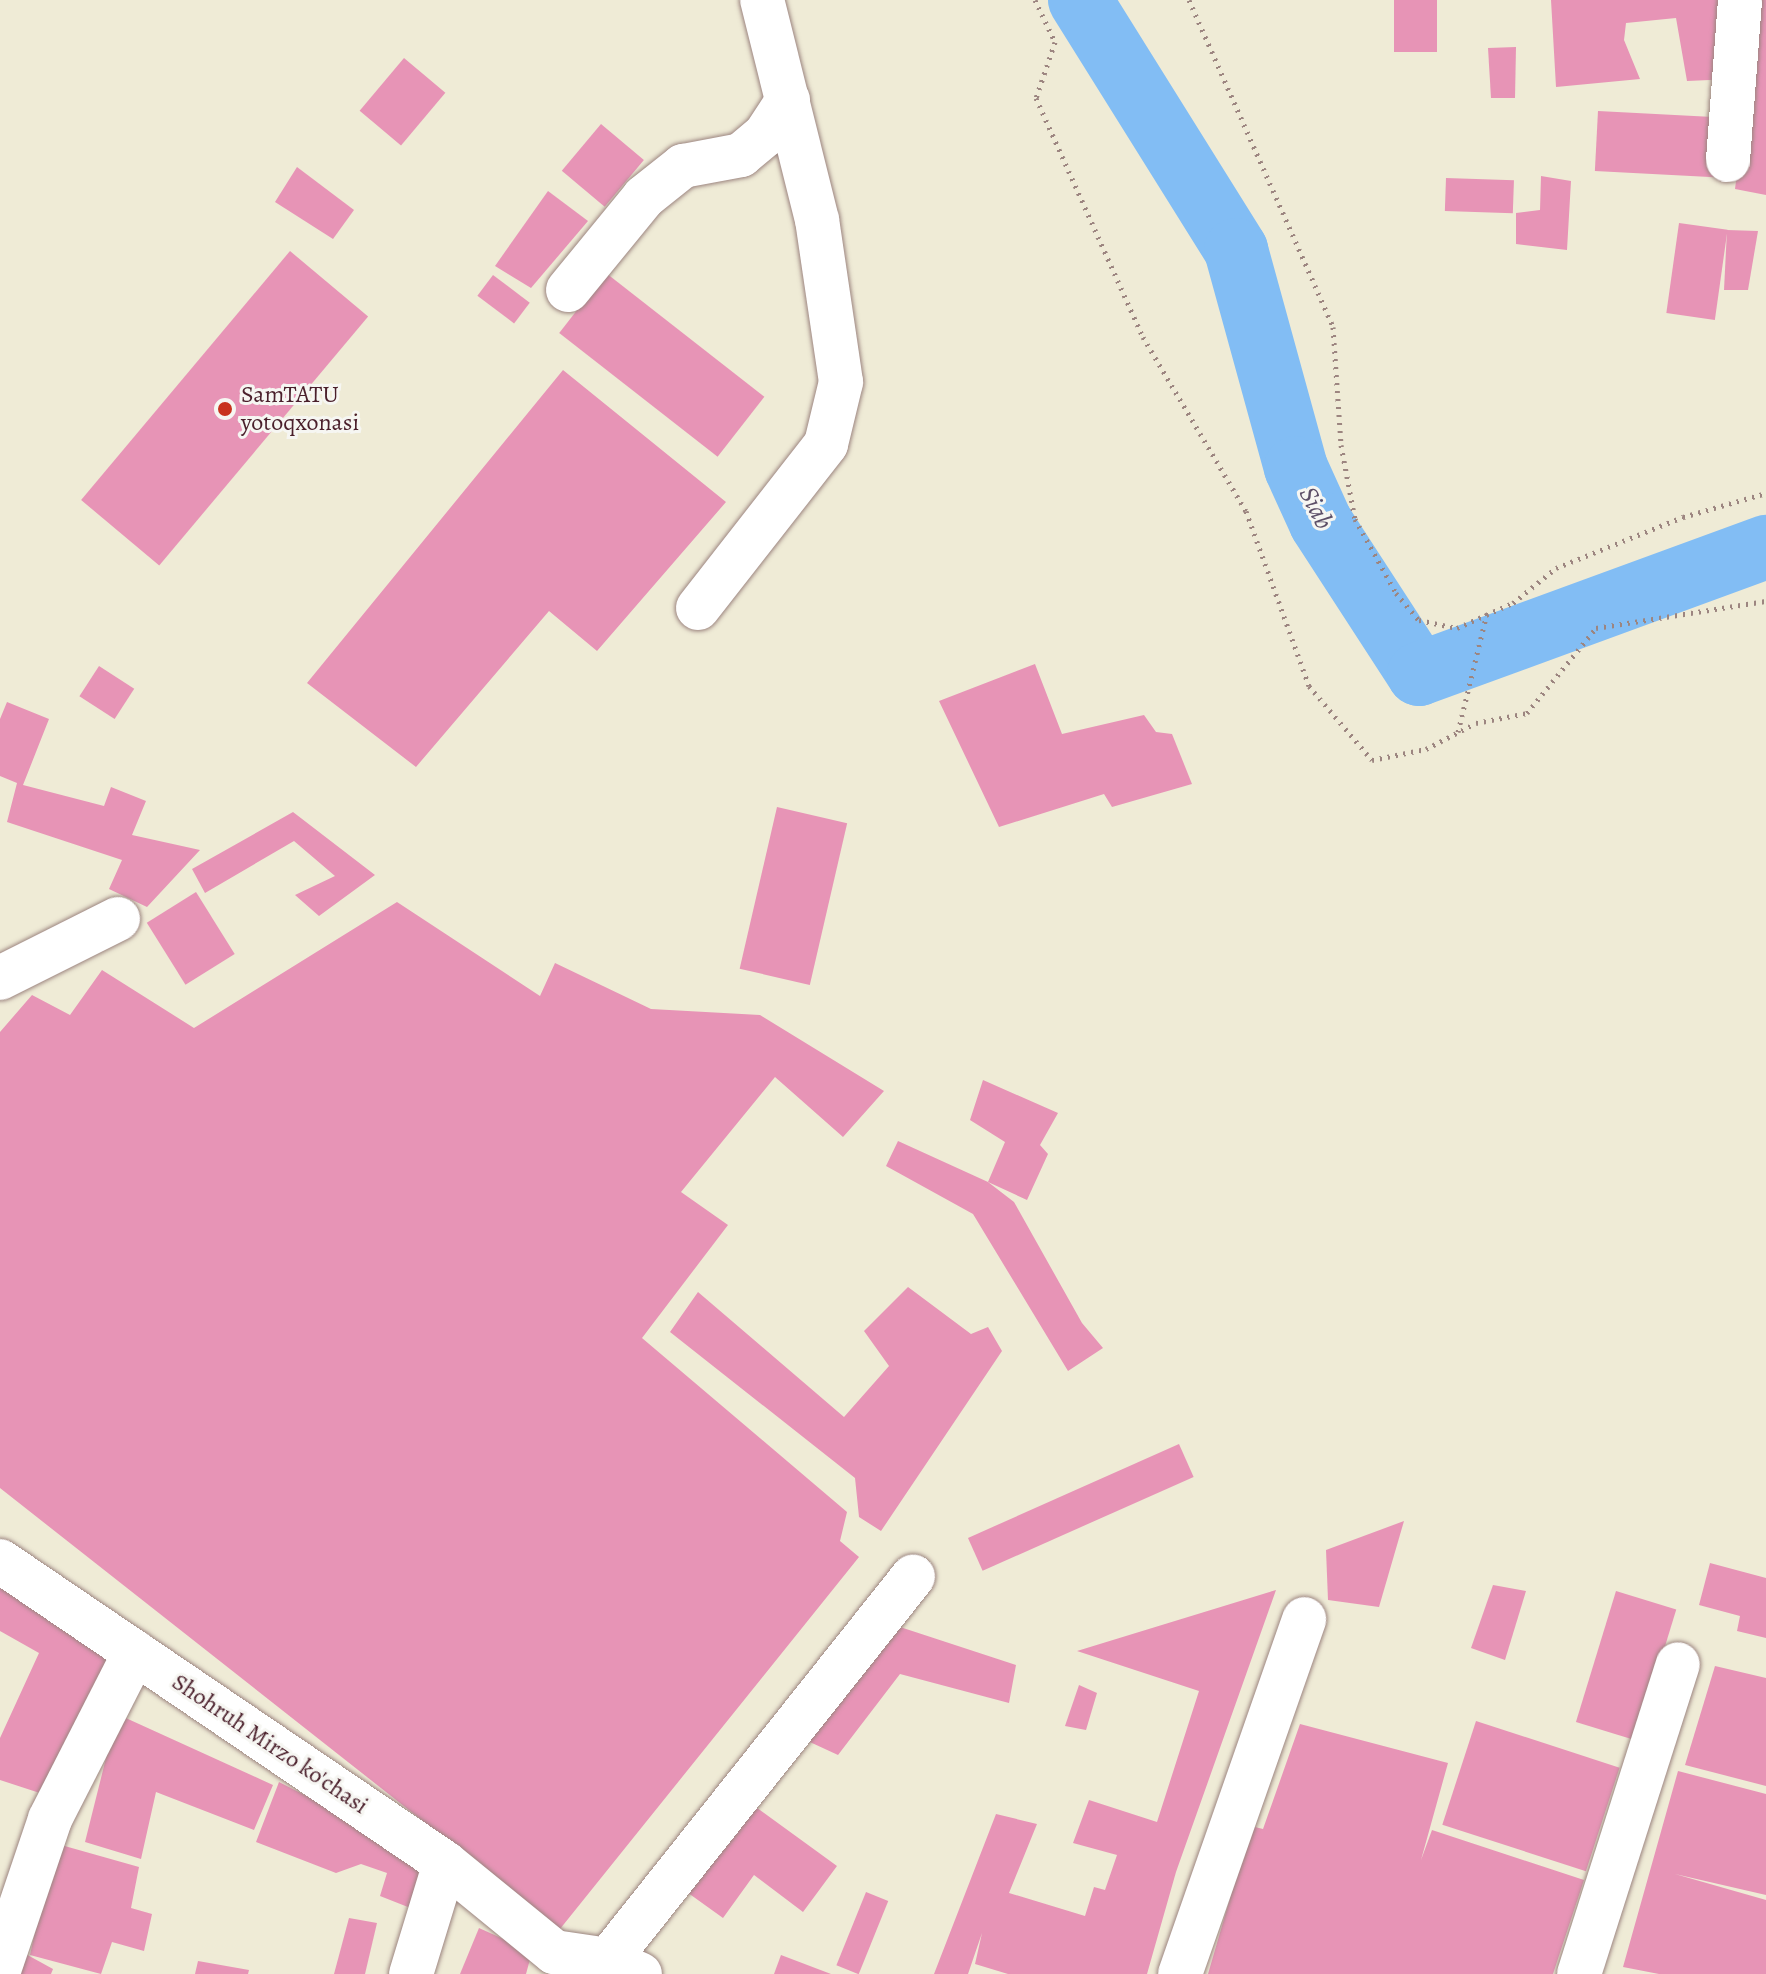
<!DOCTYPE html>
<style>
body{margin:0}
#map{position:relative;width:1766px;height:1974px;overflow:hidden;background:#efebd6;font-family:Alegreya,serif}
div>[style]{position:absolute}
.river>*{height:64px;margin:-32px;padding:0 32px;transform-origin:32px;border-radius:32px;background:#82bdf4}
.building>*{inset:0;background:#e794b6;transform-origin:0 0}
.path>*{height:5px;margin-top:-2.5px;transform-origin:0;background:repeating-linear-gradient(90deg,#9c8580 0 2px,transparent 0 8px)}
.roads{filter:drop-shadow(0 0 2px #9c8580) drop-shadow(0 0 2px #9c8580)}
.minor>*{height:44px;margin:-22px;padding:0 22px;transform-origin:22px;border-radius:22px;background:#fff}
.dots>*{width:22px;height:22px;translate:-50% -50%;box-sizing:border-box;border:4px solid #f6f6f2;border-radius:50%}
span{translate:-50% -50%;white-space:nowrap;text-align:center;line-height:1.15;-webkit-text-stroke:6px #f6f6f2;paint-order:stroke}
.poi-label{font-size:24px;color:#4a1f2b}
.left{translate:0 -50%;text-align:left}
.street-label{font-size:24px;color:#4a1f2b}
.water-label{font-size:26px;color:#5b4e67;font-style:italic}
</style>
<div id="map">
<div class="river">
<i style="left:1080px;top:0;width:295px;rotate:58deg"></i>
<i style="left:1236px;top:250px;width:226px;rotate:74.6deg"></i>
<i style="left:1296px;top:468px;width:60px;rotate:65.6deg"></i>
<i style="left:1321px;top:523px;width:180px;rotate:57deg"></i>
<i style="left:1419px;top:674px;width:370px;rotate:-20.1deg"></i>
</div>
<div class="building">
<i style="left:1394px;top:0;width:43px;height:52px"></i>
<i style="clip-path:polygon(1551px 0,1726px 0,1732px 79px,1687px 81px,1676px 18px,1626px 23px,1624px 40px,1640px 79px,1556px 87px)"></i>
<i style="clip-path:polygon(1759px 0,1766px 0,1766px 195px,1735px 189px)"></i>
<i style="clip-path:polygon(1516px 47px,1515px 98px,1491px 98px,1488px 48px)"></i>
<i style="left:404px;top:58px;width:54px;height:69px;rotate:40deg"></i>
<i style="left:1598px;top:111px;width:120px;height:60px;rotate:3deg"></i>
<i style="left:601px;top:124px;width:56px;height:61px;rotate:40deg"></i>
<i style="clip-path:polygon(297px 167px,354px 210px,333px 239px,275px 202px)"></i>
<i style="clip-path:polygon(1541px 176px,1571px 181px,1567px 250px,1516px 244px,1516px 213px,1540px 210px)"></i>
<i style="left:1446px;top:178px;width:68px;height:33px;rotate:2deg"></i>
<i style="clip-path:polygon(548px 191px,588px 221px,531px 288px,495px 266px)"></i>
<i style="left:1679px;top:223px;width:49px;height:91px;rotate:8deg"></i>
<i style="clip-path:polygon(1727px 230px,1758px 231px,1748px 290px,1724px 290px)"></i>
<i style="left:290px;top:251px;width:102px;height:325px;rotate:40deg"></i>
<i style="left:606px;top:273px;width:201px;height:76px;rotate:38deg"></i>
<i style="left:493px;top:275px;width:46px;height:26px;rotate:37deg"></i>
<i style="clip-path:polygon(563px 370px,726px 502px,597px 651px,549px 611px,416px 767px,307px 683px)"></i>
<i style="clip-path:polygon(1035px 664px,1062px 734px,1144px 715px,1156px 732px,1172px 734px,1192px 784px,1112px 807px,1104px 794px,999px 827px,939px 701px)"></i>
<i style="left:99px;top:666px;width:42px;height:36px;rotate:33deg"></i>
<i style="clip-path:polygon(7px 702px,49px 719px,23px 785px,104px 806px,111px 787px,146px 801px,132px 835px,200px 850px,147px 907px,109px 889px,122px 860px,7px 822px,17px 783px,0 776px,0 719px)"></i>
<i style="left:777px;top:807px;width:72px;height:166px;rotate:13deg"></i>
<i style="clip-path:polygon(293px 812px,375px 875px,319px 916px,295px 895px,335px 876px,294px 841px,205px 893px,192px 869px)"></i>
<i style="left:196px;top:892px;width:73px;height:58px;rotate:58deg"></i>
<i style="clip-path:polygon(397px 902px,540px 996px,555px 963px,651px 1009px,760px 1015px,884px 1091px,843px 1137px,775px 1077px,681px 1192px,728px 1225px,642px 1338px,847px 1512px,840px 1541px,859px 1557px,560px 1929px,0 1488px,0 1032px,32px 995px,70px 1015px,102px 970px,194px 1028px)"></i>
<i style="clip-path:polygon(983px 1080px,1058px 1113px,1040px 1145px,1048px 1154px,1027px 1200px,988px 1182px,1005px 1142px,970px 1120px)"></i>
<i style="clip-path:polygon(898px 1141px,988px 1182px,1014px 1202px,1082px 1323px,1103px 1348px,1068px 1371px,973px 1214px,886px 1166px)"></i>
<i style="clip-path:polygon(908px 1287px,971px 1334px,988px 1327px,1002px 1351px,881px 1531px,859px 1517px,855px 1478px,670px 1332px,698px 1292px,844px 1417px,889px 1366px,864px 1331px)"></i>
<i style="left:1179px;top:1444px;width:36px;height:231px;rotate:66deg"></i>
<i style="clip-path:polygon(1404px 1521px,1379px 1607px,1328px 1600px,1326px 1550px)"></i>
<i style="clip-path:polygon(1710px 1563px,1766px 1578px,1766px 1638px,1737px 1631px,1740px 1616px,1699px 1605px)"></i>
<i style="clip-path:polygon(1493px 1585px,1526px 1591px,1505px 1660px,1471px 1648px)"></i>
<i style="clip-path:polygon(0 1588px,120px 1652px,52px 1797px,0 1780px,0 1738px,39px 1653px,0 1631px)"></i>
<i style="clip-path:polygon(1276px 1590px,1176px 1872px,1147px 1974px,1008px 1974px,975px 1964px,982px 1933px,968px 1974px,934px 1974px,996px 1814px,1037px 1824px,1009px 1893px,1085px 1916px,1094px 1887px,1105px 1890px,1117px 1855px,1073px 1843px,1089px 1800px,1157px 1822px,1199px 1691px,1077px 1651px)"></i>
<i style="left:1616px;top:1591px;width:63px;height:137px;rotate:17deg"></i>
<i style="clip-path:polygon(897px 1626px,1016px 1665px,1009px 1703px,900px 1674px,838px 1755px,799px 1737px)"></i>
<i style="clip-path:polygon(1715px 1666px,1766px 1678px,1766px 1786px,1685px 1765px)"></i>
<i style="clip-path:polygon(1079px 1685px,1097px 1693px,1086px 1730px,1065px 1726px)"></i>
<i style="clip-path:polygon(117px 1714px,273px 1785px,254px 1830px,156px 1792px,141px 1859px,85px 1842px)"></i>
<i style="left:1476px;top:1721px;width:151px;height:109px;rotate:18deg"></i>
<i style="clip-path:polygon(1300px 1724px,1448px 1763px,1421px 1860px,1432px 1830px,1584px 1880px,1553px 1974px,1208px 1974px,1251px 1826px,1263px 1829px)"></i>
<i style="clip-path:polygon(1678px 1771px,1766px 1794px,1766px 1895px,1675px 1874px,1766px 1900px,1766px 1974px,1659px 1974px,1623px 1967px)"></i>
<i style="clip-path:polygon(279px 1782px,399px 1843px,421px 1865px,413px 1909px,380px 1896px,387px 1873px,361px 1864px,336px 1873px,256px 1842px)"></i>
<i style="clip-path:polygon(749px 1802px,837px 1866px,803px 1912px,754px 1875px,723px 1918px,684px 1890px)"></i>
<i style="clip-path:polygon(54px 1843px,139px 1867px,131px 1908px,152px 1914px,144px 1951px,112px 1942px,101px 1974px,30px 1955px)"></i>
<i style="left:866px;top:1892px;width:24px;height:79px;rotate:22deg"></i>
<i style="clip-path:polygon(349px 1918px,377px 1923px,365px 1974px,334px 1974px)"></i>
<i style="clip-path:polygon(479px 1928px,532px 1952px,526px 1974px,460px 1974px)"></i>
<i style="clip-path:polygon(22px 1952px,53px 1969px,51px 1974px,13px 1974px)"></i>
<i style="clip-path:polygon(781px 1955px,831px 1974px,774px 1974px)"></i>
<i style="clip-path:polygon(198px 1961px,249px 1970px,248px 1974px,195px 1974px)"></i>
</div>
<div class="path">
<i style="left:1035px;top:0;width:47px;rotate:64.5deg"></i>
<i style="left:1055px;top:42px;width:59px;rotate:108.7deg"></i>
<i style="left:1036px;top:98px;width:262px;rotate:65.9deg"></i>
<i style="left:1143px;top:337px;width:202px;rotate:59.4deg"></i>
<i style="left:1246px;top:511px;width:186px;rotate:70.2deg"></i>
<i style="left:1309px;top:686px;width:97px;rotate:49.6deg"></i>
<i style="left:1372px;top:760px;width:55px;rotate:-11.5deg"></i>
<i style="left:1426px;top:749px;width:56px;rotate:-27.5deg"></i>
<i style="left:1476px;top:723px;width:52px;rotate:-11.1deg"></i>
<i style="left:1527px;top:713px;width:109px;rotate:-50.9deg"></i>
<i style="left:1596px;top:628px;width:172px;rotate:-9deg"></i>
<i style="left:1189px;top:0;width:357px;rotate:66.2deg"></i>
<i style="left:1333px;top:327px;width:118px;rotate:86.1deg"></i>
<i style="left:1341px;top:445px;width:75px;rotate:79.3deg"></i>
<i style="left:1355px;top:519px;width:85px;rotate:61deg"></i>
<i style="left:1396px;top:593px;width:35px;rotate:50deg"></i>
<i style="left:1419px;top:620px;width:39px;rotate:12deg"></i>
<i style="left:1457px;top:628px;width:61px;rotate:-24.1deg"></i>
<i style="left:1513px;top:603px;width:55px;rotate:-39.1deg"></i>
<i style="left:1556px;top:568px;width:137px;rotate:-21.9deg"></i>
<i style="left:1683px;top:517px;width:86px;rotate:-16.1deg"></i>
<i style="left:1458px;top:732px;width:122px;rotate:-76.3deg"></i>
</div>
<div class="roads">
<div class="minor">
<i style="left:1728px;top:160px;width:160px;rotate:-85.7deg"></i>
<i style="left:568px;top:290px;width:120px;rotate:-50.7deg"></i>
<i style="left:644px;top:197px;width:50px;rotate:-38.5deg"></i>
<i style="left:683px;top:166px;width:59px;rotate:-10.7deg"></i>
<i style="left:741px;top:155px;width:31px;rotate:-40deg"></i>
<i style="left:765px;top:135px;width:42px;rotate:-56.7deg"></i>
<i style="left:698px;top:608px;width:208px;rotate:-52deg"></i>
<i style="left:826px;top:444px;width:64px;rotate:-76.4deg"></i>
<i style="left:841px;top:382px;width:164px;rotate:-98.4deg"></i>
<i style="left:817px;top:220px;width:227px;rotate:-104deg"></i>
<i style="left:0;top:978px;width:132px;rotate:-26.6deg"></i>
<i style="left:0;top:1561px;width:538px;rotate:34.16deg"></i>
<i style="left:445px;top:1863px;width:116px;rotate:107deg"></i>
<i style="left:445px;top:1863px;width:141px;rotate:39.2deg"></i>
<i style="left:554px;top:1952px;width:55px;rotate:8.4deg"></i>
<i style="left:608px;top:1960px;width:35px;rotate:24deg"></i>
<i style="left:608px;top:1960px;width:490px;rotate:-51.5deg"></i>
<i style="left:0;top:1967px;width:156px;rotate:-71.3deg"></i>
<i style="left:50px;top:1819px;width:187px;rotate:-63deg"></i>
<i style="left:1180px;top:1974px;width:376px;rotate:-70.7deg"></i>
<i style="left:1579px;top:1974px;width:325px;rotate:-72.3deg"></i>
</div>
</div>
<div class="dots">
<i style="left:225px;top:409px;background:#c8321e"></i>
</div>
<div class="poi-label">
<span class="left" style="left:241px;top:409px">SamTATU<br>yotoqxonasi</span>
</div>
<div class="street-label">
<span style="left:270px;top:1744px;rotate:34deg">Shohruh Mirzo ko'chasi</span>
</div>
<div class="water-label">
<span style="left:1316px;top:508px;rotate:63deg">Siab</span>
</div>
</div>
